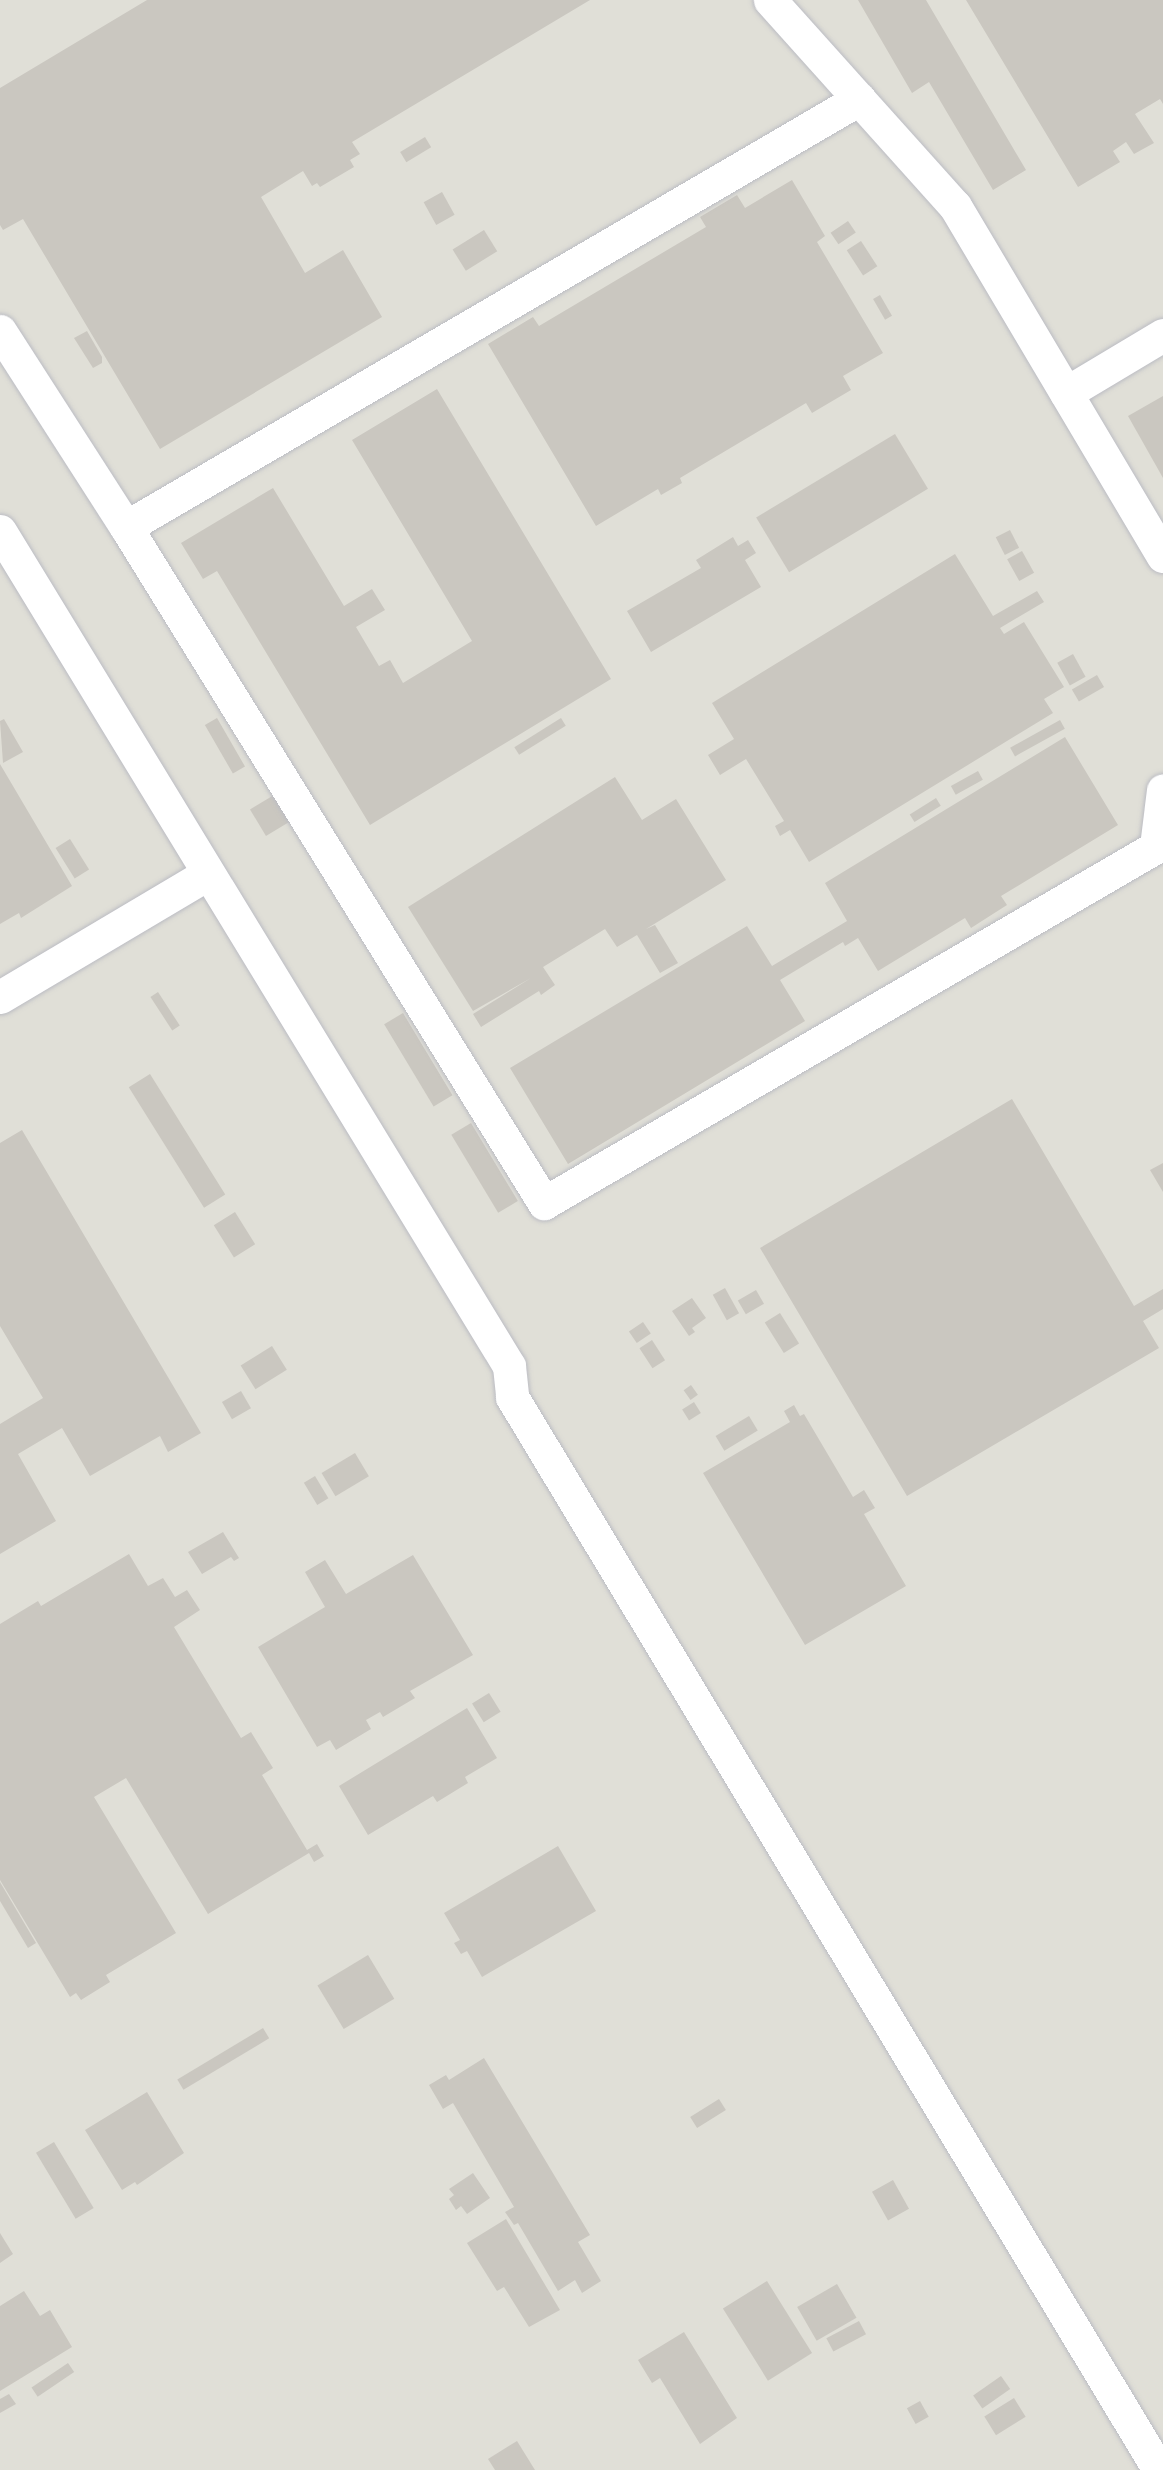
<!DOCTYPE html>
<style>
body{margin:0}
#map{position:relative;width:1163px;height:2470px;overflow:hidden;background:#efeee3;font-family:"Open Sans",sans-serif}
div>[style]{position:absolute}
.industrial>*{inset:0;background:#e0dfd7;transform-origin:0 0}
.building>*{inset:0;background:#cac7c0;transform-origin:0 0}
.roads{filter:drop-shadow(0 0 2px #bbbcc3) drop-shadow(0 0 2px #bbbcc3)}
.minor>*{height:33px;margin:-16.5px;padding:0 16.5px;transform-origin:16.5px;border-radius:16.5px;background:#fff}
span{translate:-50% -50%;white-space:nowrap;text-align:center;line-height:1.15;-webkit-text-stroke:6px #fff;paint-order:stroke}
</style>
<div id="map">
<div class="industrial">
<i style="left:0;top:0;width:1163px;height:2470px"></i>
</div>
<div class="building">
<i style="clip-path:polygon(147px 0,590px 0,352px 142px,360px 154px,350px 160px,354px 167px,320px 187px,317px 183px,312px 186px,303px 171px,261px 197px,305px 273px,343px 250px,382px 317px,160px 449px,23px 219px,3px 230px,0 225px,0 88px)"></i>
<i style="clip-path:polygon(858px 0,926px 0,1026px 170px,993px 190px,929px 82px,912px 93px)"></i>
<i style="clip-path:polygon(966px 0,1163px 0,1163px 104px,1160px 99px,1135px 114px,1154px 143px,1134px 154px,1126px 142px,1113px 151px,1120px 162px,1078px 187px)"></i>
<i style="left:425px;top:137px;width:12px;height:29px;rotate:59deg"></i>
<i style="clip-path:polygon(792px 180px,825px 236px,817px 242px,883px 353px,843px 376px,851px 390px,812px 413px,806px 403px,680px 478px,682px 483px,661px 495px,658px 489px,596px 526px,488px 344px,533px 317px,539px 326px,706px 227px,700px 217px,737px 195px,745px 208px)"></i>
<i style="left:442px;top:192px;width:26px;height:21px;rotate:61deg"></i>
<i style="left:848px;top:221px;width:14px;height:21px;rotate:56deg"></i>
<i style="left:484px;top:230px;width:25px;height:37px;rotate:58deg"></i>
<i style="left:861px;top:241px;width:30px;height:17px;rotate:57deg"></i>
<i style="left:880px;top:295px;width:24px;height:8px;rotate:60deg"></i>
<i style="clip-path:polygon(87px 331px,102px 357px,102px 363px,93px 368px,74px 338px)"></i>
<i style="clip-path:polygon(437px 389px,611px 679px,370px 825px,217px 571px,203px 579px,181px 543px,273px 488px,344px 606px,372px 589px,385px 610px,356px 627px,379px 666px,390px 660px,403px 683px,472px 641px,352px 440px)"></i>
<i style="clip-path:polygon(1163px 396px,1163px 478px,1128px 416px)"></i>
<i style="left:895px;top:434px;width:64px;height:162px;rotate:59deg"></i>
<i style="left:1010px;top:530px;width:20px;height:16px;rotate:63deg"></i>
<i style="clip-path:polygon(733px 537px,738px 546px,748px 540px,756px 553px,745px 560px,761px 587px,651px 652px,627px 611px,701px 568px,696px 560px)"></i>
<i style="left:1022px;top:551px;width:25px;height:17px;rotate:61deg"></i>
<i style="clip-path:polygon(955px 554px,993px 616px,1037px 591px,1044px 602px,1000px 628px,1004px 634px,1024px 622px,1064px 687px,1044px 699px,1053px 713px,809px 862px,790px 830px,780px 836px,775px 826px,784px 821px,746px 759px,720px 775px,708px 755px,734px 739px,712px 703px)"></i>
<i style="left:1073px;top:654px;width:26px;height:18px;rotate:61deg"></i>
<i style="left:1097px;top:675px;width:14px;height:29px;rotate:60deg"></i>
<i style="left:217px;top:718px;width:56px;height:14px;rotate:60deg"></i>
<i style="left:561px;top:718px;width:9px;height:55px;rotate:58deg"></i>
<i style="clip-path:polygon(4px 719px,23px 752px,3px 763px,0 721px)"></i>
<i style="left:1060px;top:720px;width:10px;height:57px;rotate:61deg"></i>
<i style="clip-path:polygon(1065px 737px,1118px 825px,1001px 896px,1007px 905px,971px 928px,965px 918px,878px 971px,858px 938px,845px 946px,843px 942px,780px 980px,805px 1021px,568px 1164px,510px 1068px,747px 926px,772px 966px,847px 921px,825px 883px)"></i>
<i style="clip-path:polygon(0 764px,72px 886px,21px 918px,19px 913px,0 924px)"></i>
<i style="left:978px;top:771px;width:10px;height:31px;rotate:61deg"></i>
<i style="clip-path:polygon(615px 777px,642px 820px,676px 799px,726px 880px,646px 929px,655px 925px,678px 963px,660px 973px,637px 935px,617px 947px,605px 929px,543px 967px,555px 985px,541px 995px,539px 991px,481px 1027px,473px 1014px,531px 978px,473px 1011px,408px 907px)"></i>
<i style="left:274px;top:795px;width:31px;height:28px;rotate:59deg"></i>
<i style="left:936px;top:798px;width:9px;height:31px;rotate:58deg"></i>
<i style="left:70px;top:839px;width:36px;height:17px;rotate:58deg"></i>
<i style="left:158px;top:992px;width:40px;height:9px;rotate:57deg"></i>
<i style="left:403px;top:1013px;width:96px;height:22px;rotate:59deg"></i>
<i style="left:150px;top:1074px;width:142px;height:25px;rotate:58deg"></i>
<i style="clip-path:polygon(1012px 1099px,1134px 1306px,1163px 1289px,1163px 1309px,1143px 1321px,1159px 1348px,907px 1496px,760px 1248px)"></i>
<i style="left:471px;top:1123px;width:91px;height:23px;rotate:59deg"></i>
<i style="clip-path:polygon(22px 1130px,201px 1433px,168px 1452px,160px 1436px,90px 1476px,62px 1428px,18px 1454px,56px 1521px,0 1554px,0 1424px,43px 1398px,0 1326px,0 1143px)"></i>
<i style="clip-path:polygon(1163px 1163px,1163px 1192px,1150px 1170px)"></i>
<i style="left:235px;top:1212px;width:38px;height:25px;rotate:58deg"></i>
<i style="left:725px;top:1288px;width:29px;height:14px;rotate:61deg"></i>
<i style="left:756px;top:1290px;width:16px;height:21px;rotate:60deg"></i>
<i style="clip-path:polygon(692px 1298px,706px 1318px,692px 1328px,695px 1332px,689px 1336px,672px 1311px)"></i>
<i style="left:780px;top:1313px;width:36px;height:18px;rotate:58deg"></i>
<i style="left:643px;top:1322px;width:14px;height:17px;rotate:56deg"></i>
<i style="left:652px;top:1340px;width:24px;height:15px;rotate:57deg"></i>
<i style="left:272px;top:1346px;width:28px;height:37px;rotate:58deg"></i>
<i style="left:691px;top:1385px;width:12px;height:9px;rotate:55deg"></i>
<i style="left:241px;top:1391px;width:20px;height:22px;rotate:60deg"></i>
<i style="left:694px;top:1402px;width:13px;height:14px;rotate:58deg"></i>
<i style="clip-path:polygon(794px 1405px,800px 1416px,804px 1414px,853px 1497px,864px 1490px,875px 1508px,864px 1514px,906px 1586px,805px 1645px,703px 1473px,790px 1422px,784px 1411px)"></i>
<i style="left:749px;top:1416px;width:17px;height:39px;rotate:59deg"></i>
<i style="left:355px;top:1453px;width:27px;height:39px;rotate:59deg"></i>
<i style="left:315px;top:1476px;width:26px;height:13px;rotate:59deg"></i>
<i style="clip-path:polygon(223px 1532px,239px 1558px,234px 1561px,231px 1557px,202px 1574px,188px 1552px)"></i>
<i style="clip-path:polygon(129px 1554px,148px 1586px,163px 1578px,175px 1597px,187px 1590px,200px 1610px,174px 1627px,241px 1738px,251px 1732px,273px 1768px,262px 1775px,307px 1850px,317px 1844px,324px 1856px,314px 1862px,309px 1853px,208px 1914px,126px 1778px,94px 1797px,176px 1933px,106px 1975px,110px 1982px,81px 2000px,76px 1993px,70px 1997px,0 1880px,0 1624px,38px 1601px,41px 1606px)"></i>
<i style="clip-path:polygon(413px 1555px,473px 1655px,410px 1691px,415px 1698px,383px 1717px,380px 1712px,366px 1720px,371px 1729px,336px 1750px,330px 1740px,317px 1747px,258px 1647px,325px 1607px,305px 1572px,325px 1560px,346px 1594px)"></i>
<i style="left:489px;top:1693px;width:22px;height:20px;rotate:58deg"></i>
<i style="clip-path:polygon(467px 1708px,497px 1758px,465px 1777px,468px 1783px,437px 1802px,433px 1796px,368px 1835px,339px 1786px)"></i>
<i style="clip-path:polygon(558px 1846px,596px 1911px,482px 1977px,467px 1951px,461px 1954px,454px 1943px,460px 1940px,444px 1913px)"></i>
<i style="clip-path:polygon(0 1882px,36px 1943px,28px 1948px,0 1901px)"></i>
<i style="left:368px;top:1955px;width:51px;height:59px;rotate:59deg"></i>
<i style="left:263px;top:2028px;width:12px;height:100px;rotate:59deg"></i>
<i style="clip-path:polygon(484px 2058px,590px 2235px,578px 2242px,601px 2281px,582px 2293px,575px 2280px,558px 2291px,518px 2223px,514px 2225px,505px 2212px,514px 2207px,453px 2103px,443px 2109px,429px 2085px,446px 2075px,449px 2080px)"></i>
<i style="clip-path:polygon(147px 2092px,184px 2153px,137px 2185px,135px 2182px,122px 2190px,85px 2130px)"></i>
<i style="left:719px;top:2099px;width:13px;height:34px;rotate:58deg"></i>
<i style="left:54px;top:2142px;width:77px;height:21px;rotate:59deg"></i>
<i style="clip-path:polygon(473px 2173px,490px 2198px,467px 2214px,461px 2206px,456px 2210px,449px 2199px,454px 2195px,449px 2189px)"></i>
<i style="left:893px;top:2180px;width:33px;height:24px;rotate:61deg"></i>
<i style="clip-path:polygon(506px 2219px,560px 2310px,529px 2327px,504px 2287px,497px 2291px,467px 2243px)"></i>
<i style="clip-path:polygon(0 2233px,13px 2254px,0 2263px)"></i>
<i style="left:767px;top:2281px;width:85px;height:52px;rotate:58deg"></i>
<i style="left:837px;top:2284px;width:39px;height:46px;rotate:60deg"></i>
<i style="clip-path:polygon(24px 2291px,40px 2316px,50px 2310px,72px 2347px,0 2391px,0 2306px)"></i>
<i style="left:859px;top:2321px;width:15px;height:37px;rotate:62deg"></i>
<i style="clip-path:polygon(684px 2332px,737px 2418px,700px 2444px,660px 2378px,652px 2383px,638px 2360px)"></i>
<i style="left:68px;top:2363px;width:11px;height:44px;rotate:56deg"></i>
<i style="left:1001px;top:2376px;width:16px;height:34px;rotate:55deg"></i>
<i style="clip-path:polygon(9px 2394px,16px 2404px,0 2413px,0 2399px)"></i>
<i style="left:1014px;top:2398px;width:22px;height:35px;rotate:58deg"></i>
<i style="left:920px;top:2401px;width:18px;height:15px;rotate:61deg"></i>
<i style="clip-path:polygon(517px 2441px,535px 2470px,495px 2470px,488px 2459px)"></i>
</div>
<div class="roads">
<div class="minor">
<i style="left:770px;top:0;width:277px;rotate:48.1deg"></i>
<i style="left:955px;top:206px;width:407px;rotate:59.3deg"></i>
<i style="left:0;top:331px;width:233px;rotate:57.3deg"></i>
<i style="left:126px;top:527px;width:795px;rotate:58.27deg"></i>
<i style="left:544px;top:1203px;width:708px;rotate:-30.19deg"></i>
<i style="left:1156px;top:847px;width:57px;rotate:-83deg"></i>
<i style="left:1066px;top:393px;width:113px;rotate:-30.9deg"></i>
<i style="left:126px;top:527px;width:849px;rotate:-30.28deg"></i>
<i style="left:0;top:531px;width:978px;rotate:58.63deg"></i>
<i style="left:509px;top:1366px;width:31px;rotate:84deg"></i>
<i style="left:512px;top:1397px;width:1253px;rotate:58.91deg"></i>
<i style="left:0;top:997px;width:241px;rotate:-30.7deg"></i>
</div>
</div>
</div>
